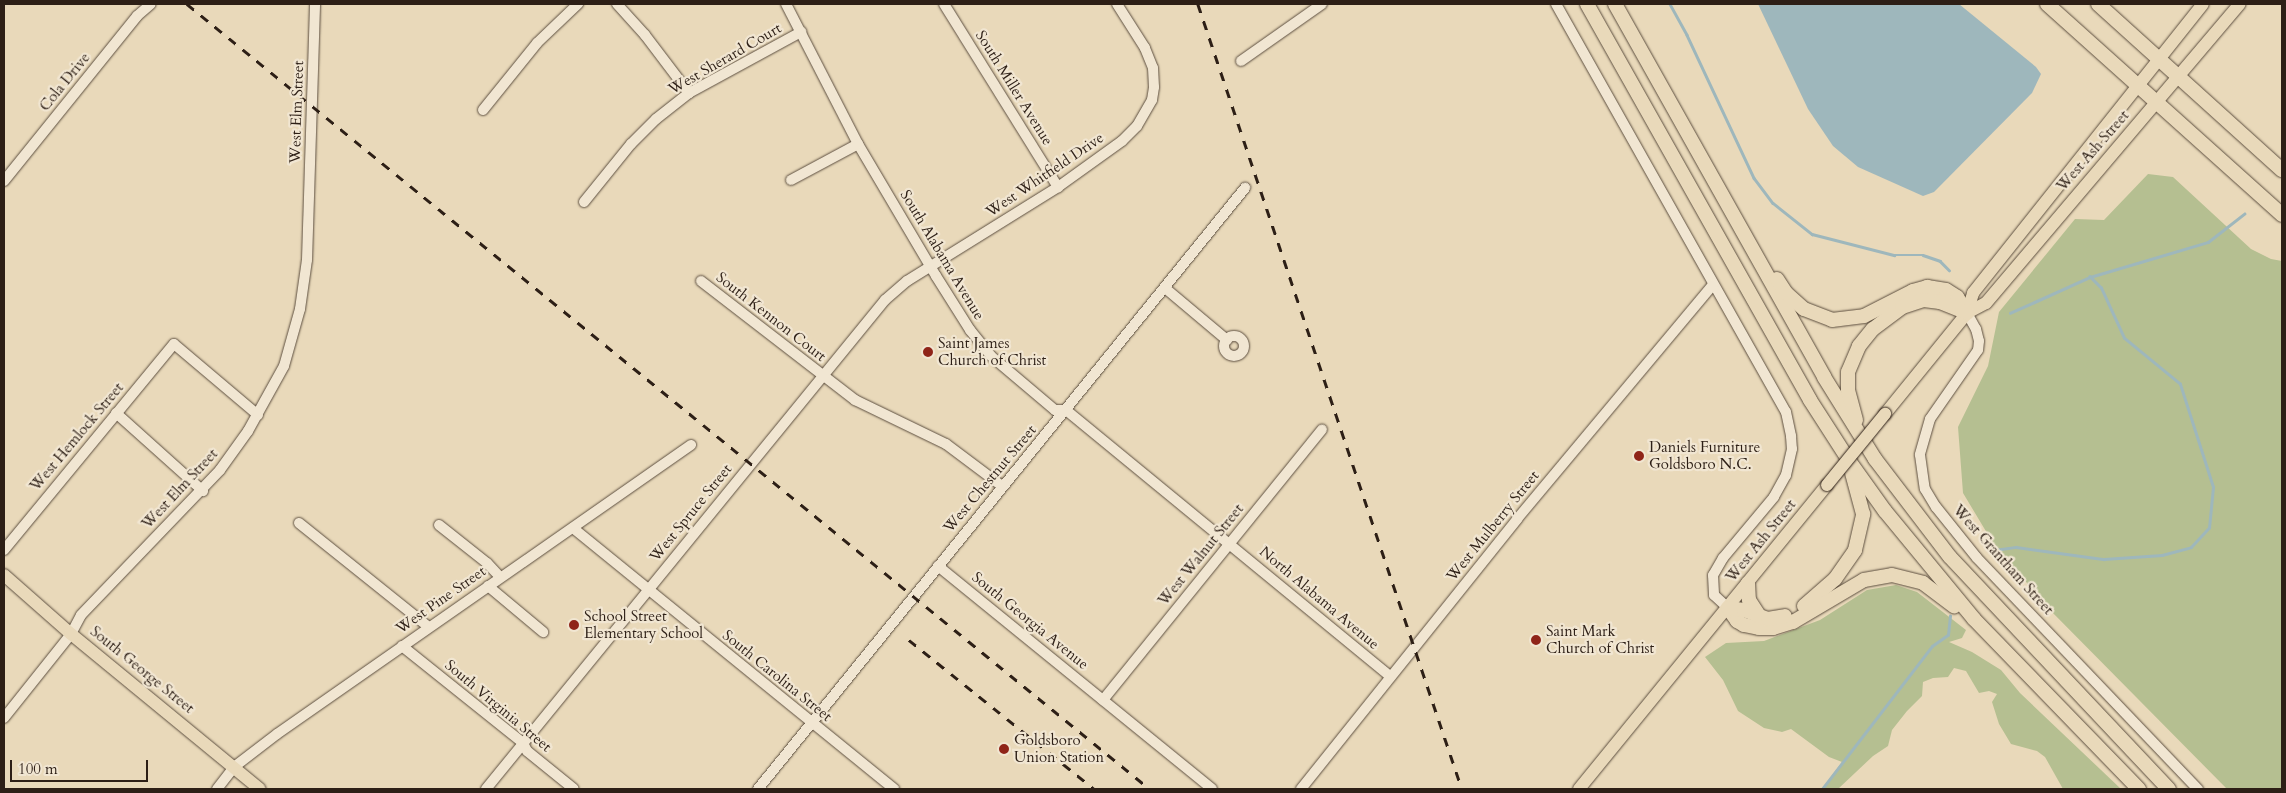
<!DOCTYPE html>
<style>
body{margin:0}
#map{position:relative;width:2286px;height:793px;overflow:hidden;background:#e9d9ba;font-family:Cardo,serif}
div>[style]{position:absolute}
.green>*{inset:0;background:#b5bf91}
.water>*{inset:0;background:#9eb7bc}
.stream>*{height:2.5px;margin:-1.25px;padding:0 1.25px;transform-origin:1.25px;border-radius:1.25px;background:#9eb7bc}
.roads{filter:drop-shadow(0 0 1px #5c4e3f) drop-shadow(0 0 1px #5c4e3f)}
.minor>*{height:10px;margin:-5px;padding:0 5px;transform-origin:5px;border-radius:5px;background:#f1e6d2}
.minor>.ring{margin:-5px;padding:0;box-sizing:content-box;background:none;border:10px solid #f1e6d2;border-radius:50%}
.major>*{height:12px;margin:-6px;padding:0 6px;transform-origin:6px;border-radius:6px;background:#e9d9ba}
.highway>*{height:14px;margin:-7px;padding:0 7px;transform-origin:7px;border-radius:7px;background:#e9d9ba}
.rail>*{height:2.5px;margin-top:-1.25px;transform-origin:0;background:repeating-linear-gradient(90deg,#2d1f16 0 9px,transparent 0 18px)}
.bridges{filter:drop-shadow(0 0 1px #2d1f16) drop-shadow(0 0 1px #2d1f16)}
.major-bridge>*{height:12px;margin:-6px;padding:0 6px;transform-origin:6px;border-radius:6px;background:#e9d9ba}
.dots>*{width:14px;height:14px;translate:-50% -50%;box-sizing:border-box;border:2px solid #f1e6d2;border-radius:50%}
span{translate:-50% -50%;white-space:nowrap;text-align:center;line-height:1.15;-webkit-text-stroke:4.5px #f1e6d2;paint-order:stroke}
.street-label{font-size:15px;color:#2d1f16}
.poi-label{font-size:15px;color:#2d1f16}
.left{translate:0 -50%;text-align:left}
.frame{position:absolute;inset:0;border:5px solid #2d1f16;pointer-events:none}
.scale{position:absolute;left:10px;top:760px;width:138px;height:22px;box-sizing:border-box;border:2px solid #2d1f16;border-top:0;padding-left:6px;font-size:15px;line-height:18px;white-space:nowrap;color:#2d1f16;-webkit-text-stroke:4px #f1e6d2;paint-order:stroke}
</style>
<div id="map">
<div class="green">
<i style="clip-path:polygon(2148px 174px,2173px 177px,2251px 249px,2271px 259px,2282px 261px,2282px 789px,2227px 789px,2049px 609px,1993px 543px,1963px 493px,1958px 427px,1988px 366px,1999px 312px,2075px 219px,2104px 220px)"></i>
<i style="clip-path:polygon(1896px 585px,1917px 592px,1966px 630px,1962px 638px,1949px 642px,1972px 652px,2001px 670px,2020px 693px,2121px 789px,2063px 789px,2045px 757px,2037px 751px,2011px 744px,1999px 724px,1992px 702px,1997px 694px,1989px 691px,1979px 693px,1966px 671px,1954px 668px,1948px 677px,1933px 678px,1923px 682px,1922px 696px,1907px 711px,1892px 730px,1888px 746px,1873px 756px,1838px 789px,1822px 789px,1842px 762px,1829px 757px,1791px 729px,1782px 732px,1764px 728px,1738px 711px,1723px 680px,1705px 657px,1726px 643px,1764px 641px,1820px 620px,1867px 590px)"></i>
</div>
<div class="water">
<i style="clip-path:polygon(1758px 4px,1959px 4px,2036px 67px,2041px 74px,2032px 93px,1934px 192px,1923px 196px,1858px 167px,1833px 146px,1808px 109px)"></i>
</div>
<div class="stream">
<i style="left:1670px;top:4px;width:35px;rotate:61deg"></i>
<i style="left:1687px;top:35px;width:158px;rotate:64.9deg"></i>
<i style="left:1754px;top:178px;width:31px;rotate:53deg"></i>
<i style="left:1773px;top:203px;width:50px;rotate:38.5deg"></i>
<i style="left:1812px;top:234px;width:85px;rotate:14.4deg"></i>
<i style="left:1894px;top:255px;width:29px"></i>
<i style="left:1923px;top:255px;width:18px;rotate:19deg"></i>
<i style="left:1940px;top:261px;width:13px;rotate:45deg"></i>
<i style="left:2010px;top:313px;width:88px;rotate:-24.2deg"></i>
<i style="left:2090px;top:277px;width:123px;rotate:-16.5deg"></i>
<i style="left:2208px;top:242px;width:46px;rotate:-37.9deg"></i>
<i style="left:1994px;top:550px;width:22px;rotate:-8deg"></i>
<i style="left:2016px;top:547px;width:89px;rotate:7.8deg"></i>
<i style="left:2104px;top:559px;width:58px;rotate:-3.9deg"></i>
<i style="left:2162px;top:555px;width:30px;rotate:-15deg"></i>
<i style="left:2191px;top:547px;width:26px;rotate:-47deg"></i>
<i style="left:2209px;top:528px;width:41px;rotate:-84.4deg"></i>
<i style="left:2213px;top:487px;width:108px;rotate:-107.8deg"></i>
<i style="left:2180px;top:384px;width:72px;rotate:-140.6deg"></i>
<i style="left:2124px;top:338px;width:55px;rotate:-114.7deg"></i>
<i style="left:2101px;top:288px;width:16px;rotate:-135deg"></i>
<i style="left:1822px;top:789px;width:180px;rotate:-52.4deg"></i>
<i style="left:1932px;top:646px;width:19px;rotate:-35deg"></i>
<i style="left:1948px;top:635px;width:19px;rotate:-84deg"></i>
</div>
<div class="roads">
<div class="minor">
<i style="left:617px;top:4px;width:42px;rotate:47.9deg"></i>
<i style="left:645px;top:35px;width:73px;rotate:52.8deg"></i>
<i style="left:786px;top:4px;width:157px;rotate:62.8deg"></i>
<i style="left:858px;top:144px;width:153px;rotate:59.4deg"></i>
<i style="left:936px;top:276px;width:64px;rotate:57.8deg"></i>
<i style="left:970px;top:330px;width:33px;rotate:51deg"></i>
<i style="left:991px;top:356px;width:84px;rotate:40.2deg"></i>
<i style="left:1055px;top:410px;width:11px"></i>
<i style="left:1066px;top:410px;width:419px;rotate:39.4deg"></i>
<i style="left:944px;top:4px;width:216px;rotate:58.1deg"></i>
<i style="left:1556px;top:4px;width:468px;rotate:60.6deg"></i>
<i style="left:1786px;top:412px;width:25px;rotate:78deg"></i>
<i style="left:1791px;top:436px;width:13px;rotate:86deg"></i>
<i style="left:1792px;top:449px;width:27px;rotate:103deg"></i>
<i style="left:1786px;top:475px;width:25px;rotate:119deg"></i>
<i style="left:1774px;top:497px;width:80px;rotate:129.9deg"></i>
<i style="left:1723px;top:558px;width:20px;rotate:120deg"></i>
<i style="left:1713px;top:575px;width:20px;rotate:87deg"></i>
<i style="left:1714px;top:595px;width:19px;rotate:43deg"></i>
<i style="left:1241px;top:61px;width:99px;rotate:-35.1deg"></i>
<i style="left:483px;top:110px;width:86px;rotate:-51.1deg"></i>
<i style="left:537px;top:43px;width:57px;rotate:-43.6deg"></i>
<i style="left:791px;top:180px;width:76px;rotate:-28.2deg"></i>
<i style="left:4px;top:181px;width:212px;rotate:-51.1deg"></i>
<i style="left:137px;top:16px;width:18px;rotate:-41deg"></i>
<i style="left:584px;top:202px;width:75px;rotate:-51deg"></i>
<i style="left:631px;top:144px;width:35px;rotate:-45deg"></i>
<i style="left:656px;top:119px;width:42px;rotate:-38.2deg"></i>
<i style="left:689px;top:93px;width:128px;rotate:-28.6deg"></i>
<i style="left:701px;top:281px;width:195px;rotate:37.7deg"></i>
<i style="left:855px;top:400px;width:101px;rotate:25.8deg"></i>
<i style="left:946px;top:444px;width:70px;rotate:36.9deg"></i>
<i style="left:1165px;top:288px;width:81px;rotate:40deg"></i>
<i style="left:1967px;top:313px;width:18px;rotate:61deg"></i>
<i style="left:1976px;top:329px;width:12px;rotate:76deg"></i>
<i style="left:1979px;top:341px;width:9px;rotate:96deg"></i>
<i style="left:1978px;top:350px;width:84px;rotate:124.8deg"></i>
<i style="left:1930px;top:419px;width:37px;rotate:106deg"></i>
<i style="left:1920px;top:455px;width:34px;rotate:82deg"></i>
<i style="left:1925px;top:489px;width:21px;rotate:59deg"></i>
<i style="left:1936px;top:507px;width:65px;rotate:51.2deg"></i>
<i style="left:1977px;top:558px;width:320px;rotate:46.3deg"></i>
<i class="ring" style="left:1224px;top:336px;width:10px;height:10px"></i>
<i style="left:116px;top:413px;width:117px;rotate:41.9deg"></i>
<i style="left:299px;top:523px;width:166px;rotate:38.7deg"></i>
<i style="left:439px;top:525px;width:61px;rotate:38.4deg"></i>
<i style="left:487px;top:563px;width:19px;rotate:47deg"></i>
<i style="left:573px;top:528px;width:414px;rotate:39.1deg"></i>
<i style="left:4px;top:550px;width:267px;rotate:-50.5deg"></i>
<i style="left:174px;top:344px;width:110px;rotate:40.2deg"></i>
<i style="left:938px;top:566px;width:353px;rotate:39.1deg"></i>
<i style="left:488px;top:586px;width:72px;rotate:39.9deg"></i>
<i style="left:402px;top:646px;width:155px;rotate:38.7deg"></i>
<i style="left:523px;top:743px;width:9px;rotate:63deg"></i>
<i style="left:527px;top:751px;width:60px;rotate:39deg"></i>
<i style="left:1103px;top:700px;width:348px;rotate:-51deg"></i>
<i style="left:4px;top:718px;width:107px;rotate:-51.4deg"></i>
<i style="left:71px;top:634px;width:21px;rotate:-62deg"></i>
<i style="left:81px;top:615px;width:201px;rotate:-46.2deg"></i>
<i style="left:220px;top:470px;width:48px;rotate:-54.3deg"></i>
<i style="left:248px;top:431px;width:74px;rotate:-61deg"></i>
<i style="left:284px;top:366px;width:59px;rotate:-74.3deg"></i>
<i style="left:300px;top:309px;width:49px;rotate:-81.9deg"></i>
<i style="left:307px;top:260px;width:256px;rotate:-88.2deg"></i>
<i style="left:217px;top:789px;width:28px;rotate:-52deg"></i>
<i style="left:234px;top:767px;width:54px;rotate:-37.5deg"></i>
<i style="left:277px;top:734px;width:505px;rotate:-34.92deg"></i>
<i style="left:486px;top:789px;width:631px;rotate:-50.79deg"></i>
<i style="left:885px;top:300px;width:29px;rotate:-41deg"></i>
<i style="left:907px;top:281px;width:178px;rotate:-31.9deg"></i>
<i style="left:1058px;top:187px;width:79px;rotate:-35.7deg"></i>
<i style="left:1122px;top:141px;width:21px;rotate:-45deg"></i>
<i style="left:1137px;top:126px;width:30px;rotate:-60deg"></i>
<i style="left:1152px;top:100px;width:13px;rotate:-81deg"></i>
<i style="left:1154px;top:87px;width:19px;rotate:-93deg"></i>
<i style="left:1153px;top:68px;width:22px;rotate:-112deg"></i>
<i style="left:1145px;top:48px;width:52px;rotate:-122.5deg"></i>
<i style="left:758px;top:789px;width:774px;rotate:-50.98deg"></i>
<i style="left:1301px;top:789px;width:346px;rotate:-51.3deg"></i>
<i style="left:1517px;top:519px;width:305px;rotate:-50.1deg"></i>
</div>
<div class="major">
<i style="left:1967px;top:313px;width:21px;rotate:-73deg"></i>
<i style="left:1973px;top:293px;width:369px;rotate:-51.5deg"></i>
<i style="left:1885px;top:414px;width:130px;rotate:-50.9deg"></i>
<i style="left:1967px;top:313px;width:21px;rotate:-28deg"></i>
<i style="left:1986px;top:303px;width:392px;rotate:-49.7deg"></i>
<i style="left:4px;top:575px;width:89px;rotate:41.4deg"></i>
<i style="left:71px;top:634px;width:244px;rotate:39.4deg"></i>
<i style="left:1579px;top:789px;width:392px;rotate:-50.8deg"></i>
</div>
<div class="highway">
<i style="left:1587px;top:4px;width:454px;rotate:60.6deg"></i>
<i style="left:1810px;top:400px;width:74px;rotate:57.2deg"></i>
<i style="left:1850px;top:462px;width:60px;rotate:54.5deg"></i>
<i style="left:1885px;top:511px;width:140px;rotate:50.5deg"></i>
<i style="left:1974px;top:619px;width:237px;rotate:45.9deg"></i>
<i style="left:1615px;top:4px;width:428px;rotate:60.7deg"></i>
<i style="left:1824px;top:377px;width:97px;rotate:58.1deg"></i>
<i style="left:1875px;top:459px;width:123px;rotate:52.6deg"></i>
<i style="left:1950px;top:557px;width:319px;rotate:46.7deg"></i>
<i style="left:2047px;top:4px;width:316px;rotate:41.9deg"></i>
<i style="left:2098px;top:4px;width:248px;rotate:42.1deg"></i>
<i style="left:1777px;top:279px;width:17px;rotate:57deg"></i>
<i style="left:1786px;top:293px;width:24px;rotate:42deg"></i>
<i style="left:1804px;top:309px;width:30px;rotate:21deg"></i>
<i style="left:1832px;top:320px;width:32px;rotate:-7deg"></i>
<i style="left:1864px;top:316px;width:55px;rotate:-27deg"></i>
<i style="left:1913px;top:291px;width:15px;rotate:-16deg"></i>
<i style="left:1927px;top:287px;width:19px;rotate:9deg"></i>
<i style="left:1946px;top:290px;width:13px;rotate:32deg"></i>
<i style="left:1957px;top:297px;width:19px;rotate:58deg"></i>
<i style="left:1856px;top:420px;width:30px;rotate:-105deg"></i>
<i style="left:1848px;top:391px;width:19px;rotate:-90deg"></i>
<i style="left:1848px;top:372px;width:28px;rotate:-67deg"></i>
<i style="left:1859px;top:346px;width:22px;rotate:-51deg"></i>
<i style="left:1873px;top:329px;width:36px;rotate:-37deg"></i>
<i style="left:1902px;top:307px;width:23px;rotate:-18deg"></i>
<i style="left:1924px;top:300px;width:16px;rotate:7deg"></i>
<i style="left:1940px;top:302px;width:29px;rotate:22deg"></i>
<i style="left:1748px;top:583px;width:17px;rotate:87deg"></i>
<i style="left:1749px;top:600px;width:20px;rotate:57deg"></i>
<i style="left:1804px;top:606px;width:41px;rotate:-41.1deg"></i>
<i style="left:1835px;top:579px;width:35px;rotate:-55deg"></i>
<i style="left:1855px;top:550px;width:37px;rotate:-77deg"></i>
<i style="left:1863px;top:514px;width:42px;rotate:-105deg"></i>
<i style="left:1728px;top:608px;width:16px;rotate:55deg"></i>
<i style="left:1737px;top:621px;width:8px;rotate:30deg"></i>
<i style="left:1744px;top:625px;width:15px;rotate:11deg"></i>
<i style="left:1759px;top:628px;width:14px"></i>
<i style="left:1773px;top:628px;width:21px;rotate:-17deg"></i>
<i style="left:1793px;top:622px;width:82px;rotate:-30.6deg"></i>
<i style="left:1864px;top:580px;width:28px;rotate:-10deg"></i>
<i style="left:1892px;top:575px;width:32px;rotate:14deg"></i>
<i style="left:1923px;top:583px;width:39px;rotate:37deg"></i>
<i style="left:1728px;top:608px;width:16px;rotate:7deg"></i>
<i style="left:1744px;top:610px;width:26px;rotate:21deg"></i>
<i style="left:1768px;top:619px;width:17px;rotate:-10deg"></i>
</div>
</div>
<div class="rail">
<i style="left:187px;top:4px;width:1242px;rotate:39.19deg"></i>
<i style="left:1198px;top:4px;width:828px;rotate:71.41deg"></i>
<i style="left:909px;top:640px;width:238px;rotate:38.8deg"></i>
</div>
<div class="bridges">
<div class="major-bridge">
<i style="left:1827px;top:485px;width:92px;rotate:-50.8deg"></i>
</div>
</div>
<div class="dots">
<i style="left:928px;top:352px;background:#8f2418"></i>
<i style="left:1639px;top:456px;background:#8f2418"></i>
<i style="left:574px;top:625px;background:#8f2418"></i>
<i style="left:1536px;top:640px;background:#8f2418"></i>
<i style="left:1004px;top:749px;background:#8f2418"></i>
</div>
<div class="street-label">
<span style="left:725px;top:59px;rotate:-30deg">West Sherard Court</span>
<span style="left:65px;top:82px;rotate:-51deg">Cola Drive</span>
<span style="left:1014px;top:88px;rotate:58deg">South Miller Avenue</span>
<span style="left:297px;top:112px;rotate:-88deg">West Elm Street</span>
<span style="left:2093px;top:151px;rotate:-49deg">West Ash Street</span>
<span style="left:1045px;top:175px;rotate:-34deg">West Whitfield Drive</span>
<span style="left:942px;top:255px;rotate:59deg">South Alabama Avenue</span>
<span style="left:771px;top:317px;rotate:38deg">South Kennon Court</span>
<span style="left:77px;top:437px;rotate:-50deg">West Hemlock Street</span>
<span style="left:990px;top:479px;rotate:-50deg">West Chestnut Street</span>
<span style="left:180px;top:489px;rotate:-47deg">West Elm Street</span>
<span style="left:691px;top:513px;rotate:-51deg">West Spruce Street</span>
<span style="left:1493px;top:526px;rotate:-51deg">West Mulberry Street</span>
<span style="left:1761px;top:541px;rotate:-51deg">West Ash Street</span>
<span style="left:1201px;top:555px;rotate:-51deg">West Walnut Street</span>
<span style="left:2003px;top:560px;rotate:48deg">West Grantham Street</span>
<span style="left:1319px;top:598px;rotate:40deg">North Alabama Avenue</span>
<span style="left:441px;top:600px;rotate:-35deg">West Pine Street</span>
<span style="left:1030px;top:621px;rotate:39deg">South Georgia Avenue</span>
<span style="left:142px;top:670px;rotate:39deg">South George Street</span>
<span style="left:777px;top:676px;rotate:39deg">South Carolina Street</span>
<span style="left:498px;top:706px;rotate:40deg">South Virginia Street</span>
</div>
<div class="poi-label">
<span class="left" style="left:938px;top:352px">Saint James<br>Church of Christ</span>
<span class="left" style="left:1649px;top:456px">Daniels Furniture<br>Goldsboro N.C.</span>
<span class="left" style="left:584px;top:625px">School Street<br>Elementary School</span>
<span class="left" style="left:1546px;top:640px">Saint Mark<br>Church of Christ</span>
<span class="left" style="left:1014px;top:749px">Goldsboro<br>Union Station</span>
</div>
<div class="frame"></div>
<div class="scale">100 m</div>
</div>
